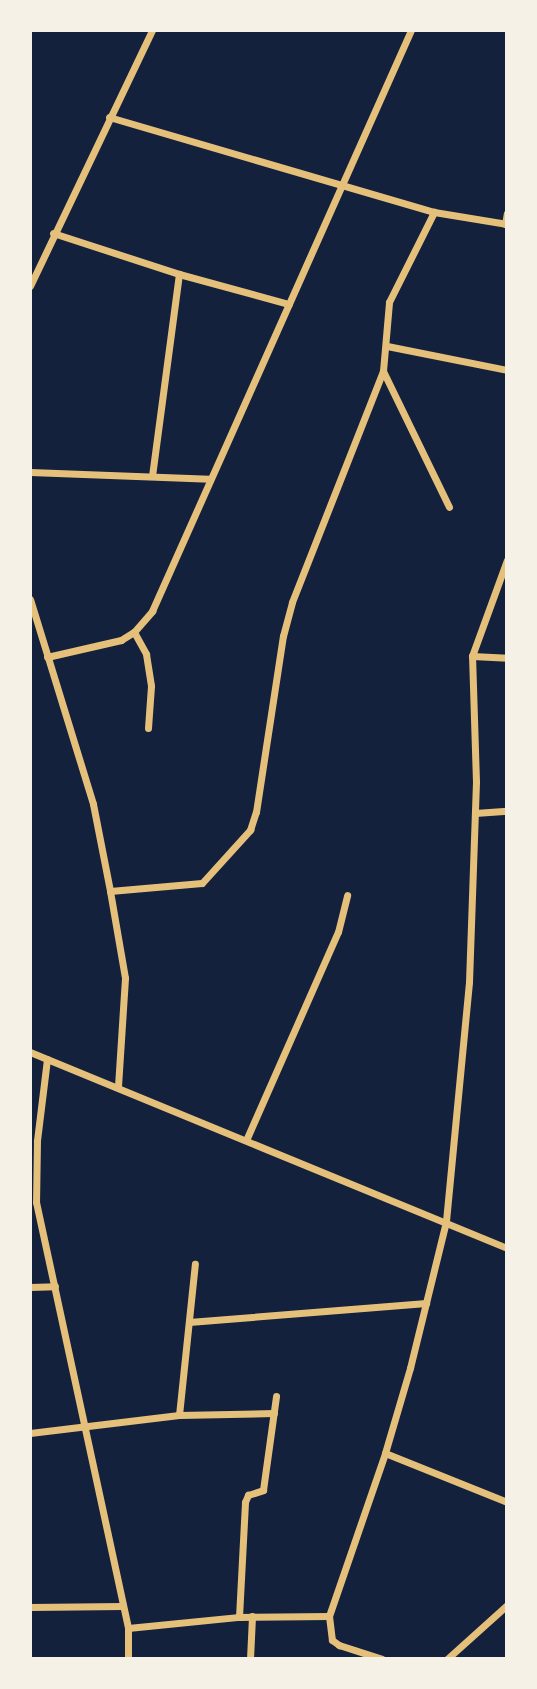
<!DOCTYPE html>
<style>
body{margin:0}
#map{position:relative;width:537px;height:1689px;overflow:hidden;background:#14213d;font-family:"Titillium Web",sans-serif}
div>[style]{position:absolute}
.minor>*{height:7px;margin:-3.5px;padding:0 3.5px;transform-origin:3.5px;border-radius:3.5px;background:#e5c07b}
span{translate:-50% -50%;white-space:nowrap;text-align:center;line-height:1.15;-webkit-text-stroke:6px #f6f1e7;paint-order:stroke}
.frame{position:absolute;inset:0;border:32px solid #f6f1e7;pointer-events:none}
</style>
<div id="map">
<div class="minor">
<i style="left:109px;top:117px;width:339px;rotate:16.3deg"></i>
<i style="left:434px;top:212px;width:74px;rotate:9.3deg"></i>
<i style="left:505px;top:224px;width:11px;rotate:-80deg"></i>
<i style="left:53px;top:233px;width:133px;rotate:18deg"></i>
<i style="left:179px;top:274px;width:114px;rotate:15.3deg"></i>
<i style="left:30px;top:286px;width:284px;rotate:-64.5deg"></i>
<i style="left:387px;top:346px;width:122px;rotate:11.3deg"></i>
<i style="left:383px;top:371px;width:151px;rotate:64.1deg"></i>
<i style="left:30px;top:472px;width:179px;rotate:2.2deg"></i>
<i style="left:152px;top:476px;width:204px;rotate:-82.4deg"></i>
<i style="left:30px;top:599px;width:214px;rotate:72.9deg"></i>
<i style="left:93px;top:804px;width:89px;rotate:78.9deg"></i>
<i style="left:110px;top:891px;width:88px;rotate:80.2deg"></i>
<i style="left:125px;top:978px;width:108px;rotate:93.7deg"></i>
<i style="left:134px;top:632px;width:25px;rotate:61deg"></i>
<i style="left:146px;top:654px;width:32px;rotate:81deg"></i>
<i style="left:151px;top:686px;width:42px;rotate:94.1deg"></i>
<i style="left:472px;top:656px;width:35px;rotate:3deg"></i>
<i style="left:47px;top:657px;width:76px;rotate:-12.9deg"></i>
<i style="left:121px;top:640px;width:15px;rotate:-32deg"></i>
<i style="left:134px;top:632px;width:28px;rotate:-49deg"></i>
<i style="left:152px;top:611px;width:636px;rotate:-65.97deg"></i>
<i style="left:475px;top:813px;width:32px;rotate:-4deg"></i>
<i style="left:110px;top:891px;width:92px;rotate:-5deg"></i>
<i style="left:202px;top:883px;width:72px;rotate:-47.8deg"></i>
<i style="left:250px;top:830px;width:19px;rotate:-72deg"></i>
<i style="left:256px;top:812px;width:178px;rotate:-81.3deg"></i>
<i style="left:283px;top:636px;width:35px;rotate:-75deg"></i>
<i style="left:292px;top:602px;width:248px;rotate:-68.5deg"></i>
<i style="left:383px;top:371px;width:69px;rotate:-85deg"></i>
<i style="left:389px;top:302px;width:101px;rotate:-63.4deg"></i>
<i style="left:30px;top:1052px;width:516px;rotate:22.34deg"></i>
<i style="left:47px;top:1059px;width:83px;rotate:97deg"></i>
<i style="left:37px;top:1141px;width:61px;rotate:90.9deg"></i>
<i style="left:36px;top:1202px;width:436px;rotate:77.8deg"></i>
<i style="left:128px;top:1628px;width:31px;rotate:90deg"></i>
<i style="left:247px;top:1138px;width:225px;rotate:-66.2deg"></i>
<i style="left:338px;top:932px;width:38px;rotate:-76deg"></i>
<i style="left:30px;top:1287px;width:25px;rotate:-2deg"></i>
<i style="left:189px;top:1322px;width:238px;rotate:-4.6deg"></i>
<i style="left:179px;top:1415px;width:152px;rotate:-84deg"></i>
<i style="left:30px;top:1433px;width:150px;rotate:-6.9deg"></i>
<i style="left:179px;top:1415px;width:95px;rotate:-1.2deg"></i>
<i style="left:385px;top:1453px;width:131px;rotate:21.9deg"></i>
<i style="left:30px;top:1607px;width:93px;rotate:-0.6deg"></i>
<i style="left:329px;top:1616px;width:24px;rotate:83deg"></i>
<i style="left:332px;top:1640px;width:9px;rotate:36deg"></i>
<i style="left:339px;top:1645px;width:45px;rotate:18deg"></i>
<i style="left:239px;top:1617px;width:115px;rotate:-87deg"></i>
<i style="left:245px;top:1502px;width:8px;rotate:-67deg"></i>
<i style="left:248px;top:1495px;width:16px;rotate:-18deg"></i>
<i style="left:263px;top:1490px;width:95px;rotate:-82.1deg"></i>
<i style="left:128px;top:1628px;width:112px;rotate:-5.7deg"></i>
<i style="left:239px;top:1617px;width:90px;rotate:-0.6deg"></i>
<i style="left:329px;top:1616px;width:172px;rotate:-71deg"></i>
<i style="left:385px;top:1453px;width:89px;rotate:-73.6deg"></i>
<i style="left:410px;top:1368px;width:151px;rotate:-76.2deg"></i>
<i style="left:446px;top:1221px;width:240px;rotate:-84.5deg"></i>
<i style="left:469px;top:982px;width:200px;rotate:-88deg"></i>
<i style="left:476px;top:782px;width:126px;rotate:-91.8deg"></i>
<i style="left:472px;top:656px;width:102px;rotate:-70deg"></i>
<i style="left:250px;top:1659px;width:43px;rotate:-87.3deg"></i>
<i style="left:447px;top:1659px;width:81px;rotate:-42deg"></i>
</div>
<div class="frame"></div>
</div>
